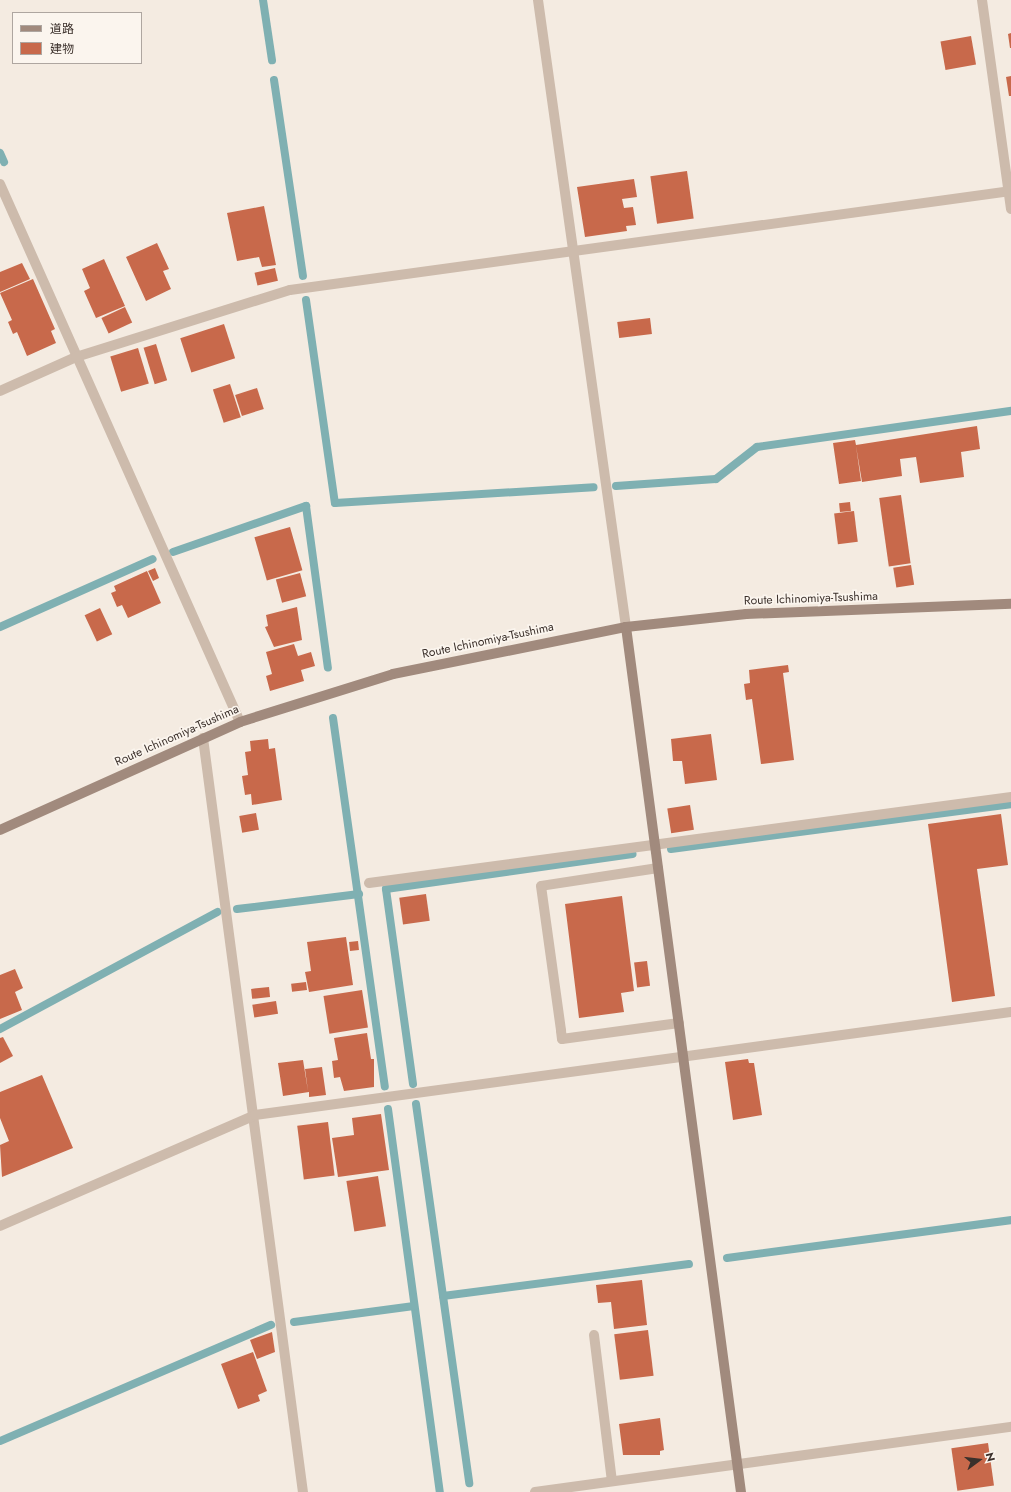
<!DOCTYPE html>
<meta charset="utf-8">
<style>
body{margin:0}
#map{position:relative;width:1011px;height:1492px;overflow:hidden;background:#f4ebe1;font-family:Jost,"Noto Sans JP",sans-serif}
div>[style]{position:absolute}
.stream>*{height:8px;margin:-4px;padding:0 4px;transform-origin:4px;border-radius:4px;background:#7fb0b2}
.building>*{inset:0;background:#c8694b;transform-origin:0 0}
.lane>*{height:10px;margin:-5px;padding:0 5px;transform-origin:5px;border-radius:5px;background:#cdbbac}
.street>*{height:10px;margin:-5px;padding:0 5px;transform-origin:5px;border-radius:5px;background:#cdbbac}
.secondary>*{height:10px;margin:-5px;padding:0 5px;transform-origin:5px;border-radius:5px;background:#a18a7d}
span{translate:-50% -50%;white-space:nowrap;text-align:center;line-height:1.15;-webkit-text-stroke:3.5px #fbf5ee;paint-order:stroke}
.street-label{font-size:12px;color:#3b302b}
.legend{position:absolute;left:12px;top:12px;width:130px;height:52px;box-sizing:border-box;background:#fbf5ee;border:1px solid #aea6a0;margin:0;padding:5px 7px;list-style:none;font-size:12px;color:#3b302b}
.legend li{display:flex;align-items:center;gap:8px;height:20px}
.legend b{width:20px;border:1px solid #aea6a0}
.north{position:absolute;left:959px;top:1440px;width:40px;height:40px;-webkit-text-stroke:3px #fbf5ee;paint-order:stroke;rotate:75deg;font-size:11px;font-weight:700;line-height:16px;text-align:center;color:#3b302b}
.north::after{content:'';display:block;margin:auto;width:14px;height:18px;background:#3b302b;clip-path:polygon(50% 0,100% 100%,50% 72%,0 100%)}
</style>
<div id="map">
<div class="stream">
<i style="left:263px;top:0;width:61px;rotate:81.5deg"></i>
<i style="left:274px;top:80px;width:198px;rotate:81.6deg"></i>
<i style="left:0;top:153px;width:10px;rotate:66deg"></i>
<i style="left:306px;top:300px;width:205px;rotate:81.9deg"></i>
<i style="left:335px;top:503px;width:259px;rotate:-3.5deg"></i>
<i style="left:616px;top:486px;width:100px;rotate:-4deg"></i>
<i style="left:716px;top:479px;width:52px;rotate:-38deg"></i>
<i style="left:757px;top:447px;width:257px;rotate:-8.1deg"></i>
<i style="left:173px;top:552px;width:141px;rotate:-19.1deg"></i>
<i style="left:306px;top:506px;width:163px;rotate:82.3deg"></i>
<i style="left:0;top:627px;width:167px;rotate:-24deg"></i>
<i style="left:333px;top:718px;width:372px;rotate:82deg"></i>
<i style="left:671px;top:849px;width:343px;rotate:-7.5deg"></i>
<i style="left:237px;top:909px;width:123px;rotate:-7deg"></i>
<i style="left:0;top:1029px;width:247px;rotate:-28.3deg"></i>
<i style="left:413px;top:1084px;width:197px;rotate:-97.9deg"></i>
<i style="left:386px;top:889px;width:249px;rotate:-8.1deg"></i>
<i style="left:416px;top:1104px;width:383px;rotate:82deg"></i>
<i style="left:388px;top:1109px;width:387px;rotate:82.3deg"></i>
<i style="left:727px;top:1258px;width:287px;rotate:-7.6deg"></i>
<i style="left:443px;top:1296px;width:248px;rotate:-7.4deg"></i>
<i style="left:294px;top:1322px;width:121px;rotate:-7.6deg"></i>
<i style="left:0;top:1441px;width:295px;rotate:-23.2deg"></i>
</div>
<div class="building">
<i style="clip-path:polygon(1011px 33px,1011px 48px,1010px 48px,1008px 34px)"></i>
<i style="left:971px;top:36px;width:29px;height:31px;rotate:80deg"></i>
<i style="clip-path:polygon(1011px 76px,1011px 96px,1009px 96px,1006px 77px)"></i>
<i style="left:687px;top:171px;width:48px;height:37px;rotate:82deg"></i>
<i style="clip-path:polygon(634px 179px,637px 197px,622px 199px,624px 208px,633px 207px,636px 225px,626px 226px,627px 231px,585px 237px,577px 187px)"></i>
<i style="clip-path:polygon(264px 206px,276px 265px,262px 267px,259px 257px,237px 261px,227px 213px)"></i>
<i style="clip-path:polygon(157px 243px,169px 269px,163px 271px,171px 289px,146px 301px,126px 257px)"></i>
<i style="clip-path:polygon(104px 259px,125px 306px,96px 318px,84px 291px,90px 288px,82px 269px)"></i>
<i style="clip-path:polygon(22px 263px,30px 279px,0 292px,0 272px)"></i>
<i style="left:275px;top:268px;width:13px;height:21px;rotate:77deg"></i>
<i style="clip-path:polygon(33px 279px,55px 329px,51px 331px,56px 343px,27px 356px,17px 332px,13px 334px,8px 322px,12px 320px,0 293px)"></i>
<i style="left:125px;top:307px;width:17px;height:26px;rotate:65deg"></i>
<i style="left:650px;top:318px;width:16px;height:33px;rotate:83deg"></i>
<i style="left:224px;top:324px;width:36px;height:46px;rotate:72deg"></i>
<i style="left:156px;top:344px;width:38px;height:13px;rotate:73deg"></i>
<i style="left:138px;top:348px;width:37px;height:29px;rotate:73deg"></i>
<i style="left:230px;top:384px;width:35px;height:18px;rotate:72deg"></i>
<i style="left:257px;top:388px;width:22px;height:23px;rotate:72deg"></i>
<i style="clip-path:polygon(977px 426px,980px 449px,961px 452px,964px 477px,920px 483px,916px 457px,900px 459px,902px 476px,862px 482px,856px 446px,861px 481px,839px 484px,833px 443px,855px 440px,856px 445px)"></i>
<i style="left:901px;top:495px;width:69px;height:22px;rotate:82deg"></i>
<i style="left:850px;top:502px;width:9px;height:11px;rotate:84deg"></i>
<i style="left:854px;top:511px;width:31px;height:20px;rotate:83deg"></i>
<i style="left:290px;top:527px;width:45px;height:37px;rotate:74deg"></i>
<i style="left:911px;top:565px;width:20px;height:18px;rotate:81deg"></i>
<i style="clip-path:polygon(155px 568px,159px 578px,153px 581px,148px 571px)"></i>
<i style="clip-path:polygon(147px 571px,161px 603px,128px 618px,122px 605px,117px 607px,111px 593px,116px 591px,114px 586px)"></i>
<i style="left:300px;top:573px;width:24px;height:25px;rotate:75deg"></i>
<i style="clip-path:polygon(297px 607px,302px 640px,274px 647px,265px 627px,268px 626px,266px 615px)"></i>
<i style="left:100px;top:608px;width:29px;height:17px;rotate:65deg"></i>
<i style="clip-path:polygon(294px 644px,298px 656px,311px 652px,315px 666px,301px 670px,304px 681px,270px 691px,266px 676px,272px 674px,266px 652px)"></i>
<i style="clip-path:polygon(788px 665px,789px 672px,783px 673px,794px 760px,761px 764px,752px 699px,746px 700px,744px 684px,750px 683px,749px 670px)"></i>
<i style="clip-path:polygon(711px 734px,717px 780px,685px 784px,682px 761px,673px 761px,671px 739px)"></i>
<i style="clip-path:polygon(268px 739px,269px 749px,275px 748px,282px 800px,252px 805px,251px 794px,245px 795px,242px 776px,248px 775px,245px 752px,251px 751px,250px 741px)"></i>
<i style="left:690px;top:805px;width:25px;height:23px;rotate:81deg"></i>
<i style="left:256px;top:813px;width:17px;height:17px;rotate:80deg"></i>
<i style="clip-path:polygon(1001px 814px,1008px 865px,977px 869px,995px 996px,952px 1002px,928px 824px)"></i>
<i style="left:426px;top:894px;width:27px;height:27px;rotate:82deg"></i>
<i style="clip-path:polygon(622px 896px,634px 991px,621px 993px,624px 1012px,579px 1018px,565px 904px)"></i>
<i style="clip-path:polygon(346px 937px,353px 985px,309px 992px,305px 972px,311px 971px,307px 942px)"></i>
<i style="left:358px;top:941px;width:9px;height:9px;rotate:84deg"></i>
<i style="left:647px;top:961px;width:25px;height:13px;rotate:83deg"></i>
<i style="clip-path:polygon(15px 969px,23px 988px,15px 992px,22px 1010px,0 1019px,0 975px)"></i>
<i style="left:306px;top:982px;width:8px;height:15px;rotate:83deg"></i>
<i style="left:269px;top:987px;width:10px;height:18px;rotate:84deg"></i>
<i style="left:362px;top:990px;width:38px;height:39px;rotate:81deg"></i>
<i style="left:276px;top:1001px;width:13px;height:24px;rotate:81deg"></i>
<i style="clip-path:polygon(367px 1033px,371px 1059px,374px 1059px,374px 1087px,344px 1091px,340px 1077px,334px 1078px,332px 1061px,338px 1060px,334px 1038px)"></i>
<i style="clip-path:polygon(3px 1037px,13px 1056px,0 1063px,0 1038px)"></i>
<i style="clip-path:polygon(748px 1059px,749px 1063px,754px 1063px,762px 1115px,733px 1120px,725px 1062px)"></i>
<i style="clip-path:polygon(303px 1060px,308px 1091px,305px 1069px,322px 1067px,326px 1095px,309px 1097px,309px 1092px,283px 1096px,278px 1063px)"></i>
<i style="clip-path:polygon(42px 1075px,73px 1148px,2px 1177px,0 1145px,9px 1141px,0 1118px,0 1092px)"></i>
<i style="clip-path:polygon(381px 1114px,389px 1170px,338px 1177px,332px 1138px,354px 1135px,352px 1118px)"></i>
<i style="left:328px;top:1122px;width:54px;height:31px;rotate:83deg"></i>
<i style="left:378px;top:1176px;width:51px;height:32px;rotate:81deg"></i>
<i style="clip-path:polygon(642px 1280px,647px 1325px,614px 1329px,611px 1302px,598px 1303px,596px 1285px)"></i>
<i style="left:648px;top:1330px;width:46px;height:34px;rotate:83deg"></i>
<i style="clip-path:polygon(272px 1332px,275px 1352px,257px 1359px,250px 1340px)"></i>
<i style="clip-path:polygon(253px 1352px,267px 1391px,258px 1395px,260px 1401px,238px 1409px,221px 1364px)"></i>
<i style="clip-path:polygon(660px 1418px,664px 1450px,660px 1451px,660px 1455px,623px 1455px,619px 1424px)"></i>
<i style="left:988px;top:1443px;width:43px;height:37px;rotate:82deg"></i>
</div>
<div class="lane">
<i style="left:658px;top:868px;width:118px;rotate:171.3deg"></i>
<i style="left:541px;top:886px;width:146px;rotate:82.1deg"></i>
<i style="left:561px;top:1031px;width:8px;rotate:83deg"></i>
<i style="left:562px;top:1039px;width:118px;rotate:-7.8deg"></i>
<i style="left:594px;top:1335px;width:147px;rotate:83deg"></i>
</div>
<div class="street">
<i style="left:538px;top:0;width:633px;rotate:82.01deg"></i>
<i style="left:982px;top:0;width:211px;rotate:82.1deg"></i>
<i style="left:0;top:184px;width:589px;rotate:65.96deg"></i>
<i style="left:0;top:391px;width:83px;rotate:-24.1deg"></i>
<i style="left:76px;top:357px;width:224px;rotate:-17.4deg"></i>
<i style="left:290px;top:290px;width:728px;rotate:-7.82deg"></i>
<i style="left:203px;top:738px;width:761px;rotate:82.45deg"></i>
<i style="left:369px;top:883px;width:648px;rotate:-7.63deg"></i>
<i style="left:0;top:1226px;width:278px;rotate:-23.5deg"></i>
<i style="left:255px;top:1115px;width:763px;rotate:-7.76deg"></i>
<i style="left:535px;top:1492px;width:480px;rotate:-7.8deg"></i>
</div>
<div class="secondary">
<i style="left:626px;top:627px;width:873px;rotate:82.43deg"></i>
<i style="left:0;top:830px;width:263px;rotate:-24.2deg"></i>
<i style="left:240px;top:722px;width:160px;rotate:-17.4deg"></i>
<i style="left:393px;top:674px;width:238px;rotate:-11.4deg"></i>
<i style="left:626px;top:627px;width:121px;rotate:-6.2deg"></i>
<i style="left:746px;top:614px;width:265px;rotate:-2.2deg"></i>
</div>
<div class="street-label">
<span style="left:811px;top:599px;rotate:-2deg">Route Ichinomiya-Tsushima</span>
<span style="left:488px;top:641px;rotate:-12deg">Route Ichinomiya-Tsushima</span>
<span style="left:177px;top:736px;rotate:-24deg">Route Ichinomiya-Tsushima</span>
</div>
<ul class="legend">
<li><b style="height:5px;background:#a18a7d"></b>道路</li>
<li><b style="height:11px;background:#c8694b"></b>建物</li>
</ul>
<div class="north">N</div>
</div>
